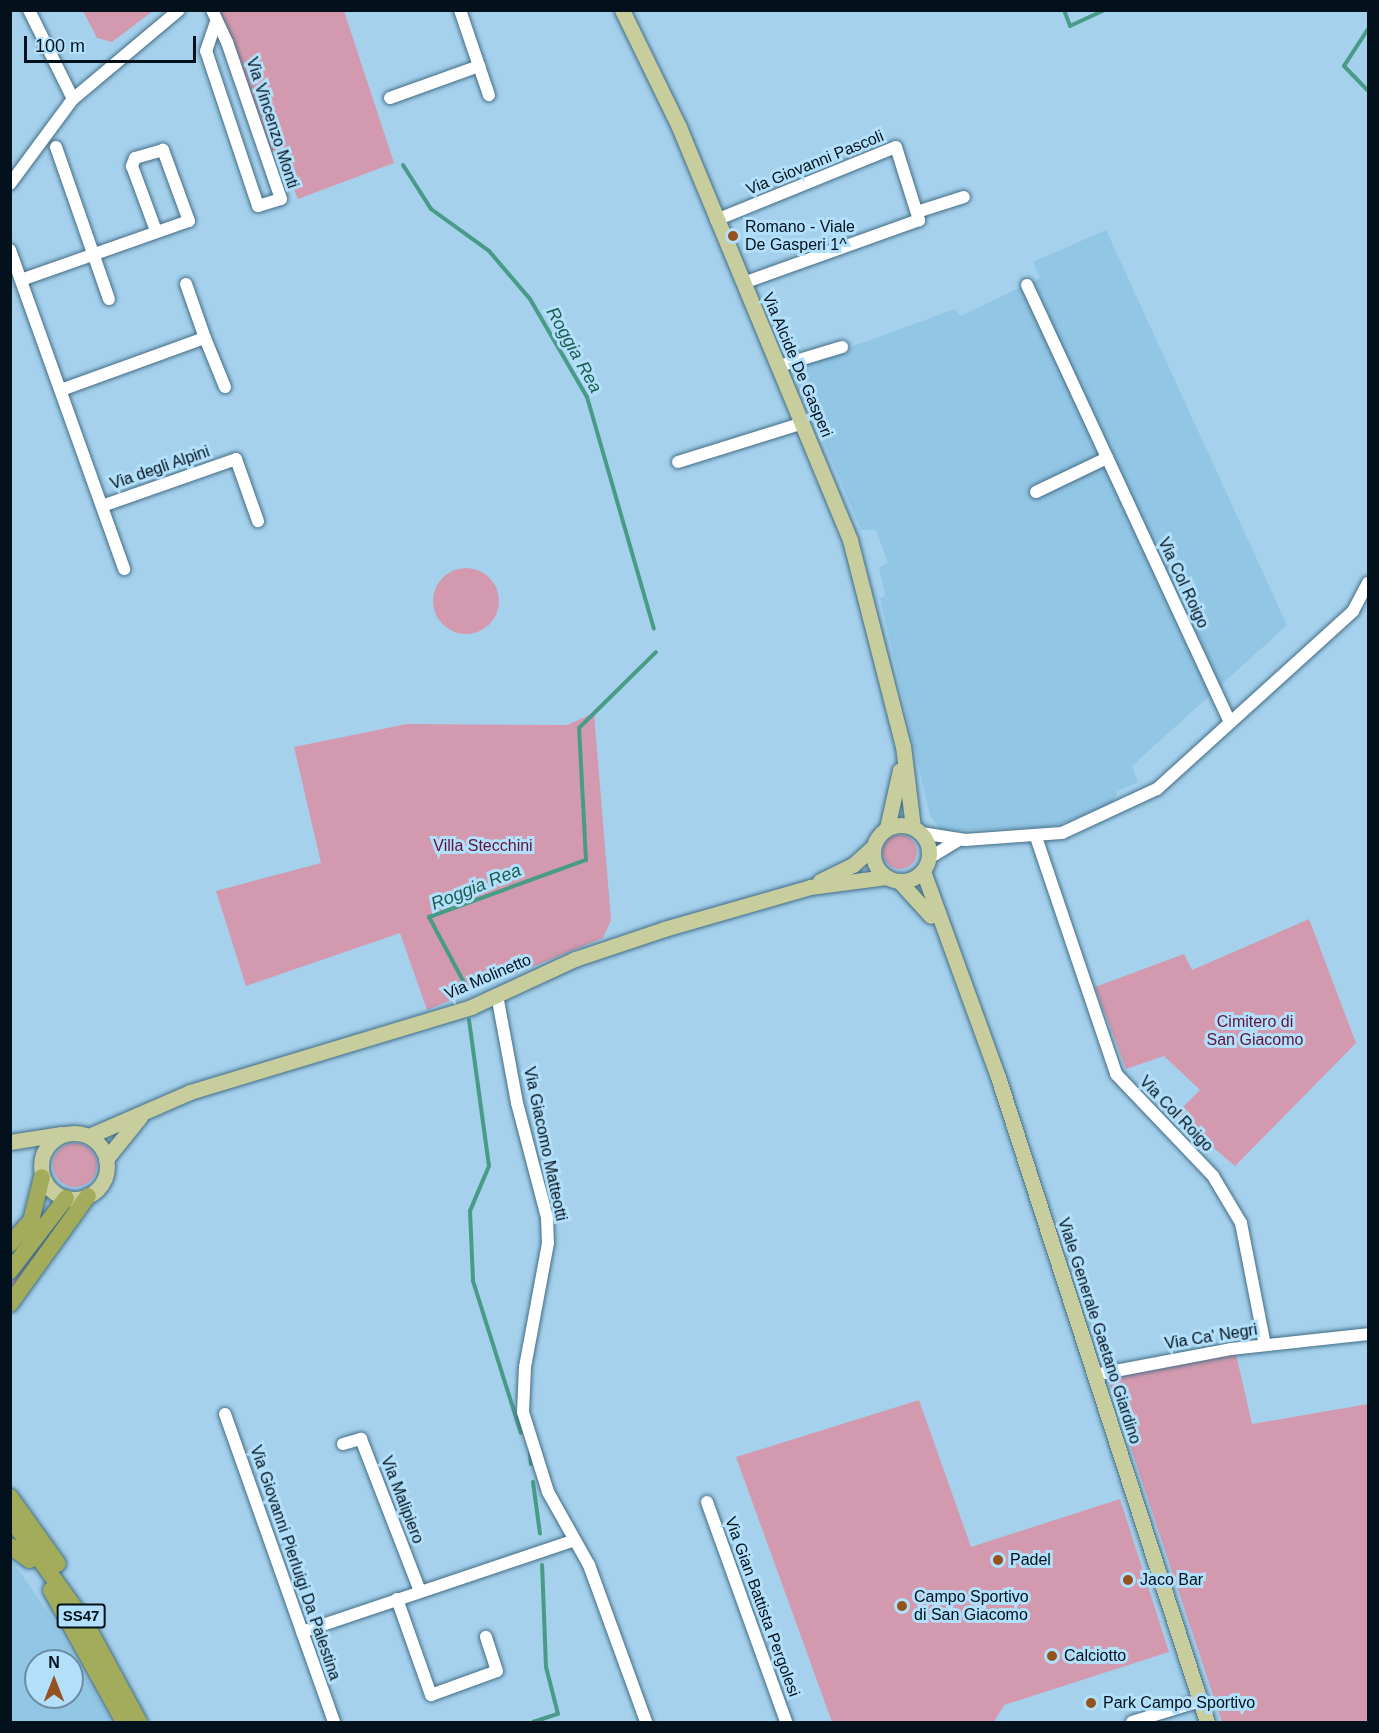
<!DOCTYPE html>
<style>
body{margin:0}
#map{position:relative;width:1379px;height:1733px;overflow:hidden;background:#a5d1ed;font-family:Arial,sans-serif}
div>[style]{position:absolute}
.built>*{inset:0;background:#92c6e5}
.green>*{inset:0;background:#d39aaf}
.round{border-radius:50%}
.stream>*{height:4px;margin:-2px;padding:0 2px;transform-origin:2px;border-radius:2px;background:#489b87}
.roads{filter:drop-shadow(0 0 2px #446d85) drop-shadow(0 0 2px #446d85)}
.minor>*{height:12px;margin:-6px;padding:0 6px;transform-origin:6px;border-radius:6px;background:#fff}
.major>*{height:15px;margin:-7.5px;padding:0 7.5px;transform-origin:7.5px;border-radius:7.5px;background:#c7cd9d}
.major>.ring{margin:-7.5px;padding:0;box-sizing:content-box;background:none;border:15px solid #c7cd9d;border-radius:50%}
.highway>*{height:16px;margin:-8px;padding:0 8px;transform-origin:8px;border-radius:8px;background:#a2ac5b}
.dots>*{width:16px;height:16px;translate:-50% -50%;box-sizing:border-box;border:3px solid #b2dffa;border-radius:50%}
span{translate:-50% -50%;white-space:nowrap;text-align:center;line-height:1.15;-webkit-text-stroke:6px #b2dffa;paint-order:stroke}
.shield-label span{padding:2px 4px;background:#b2dffa;border:2px solid;border-radius:4px;-webkit-text-stroke-width:0}
.shield-label{font-size:15px;color:#02111b;font-weight:700}
.street-label{font-size:16px;color:#02111b}
.poi-label{font-size:16px;color:#02111b}
.left{translate:0 -50%;text-align:left}
.park-label{font-size:16px;color:#61133a}
.water-label{font-size:18px;color:#1b5d4f;font-style:italic}
.frame{position:absolute;inset:0;border:12px solid #02111b;pointer-events:none}
.north{position:absolute;left:24px;top:1649px;width:60px;height:60px;box-sizing:border-box;background:#b2dffa;border:2px solid #6c8da1;border-radius:50%;rotate:0deg;font-size:16px;font-weight:700;line-height:24px;text-align:center;color:#02111b}
.north::after{content:'';display:block;margin:auto;width:21px;height:27px;background:#94521e;clip-path:polygon(50% 0,100% 100%,50% 72%,0 100%)}
.scale{position:absolute;left:24px;top:36px;width:172px;height:27px;box-sizing:border-box;border:3px solid #02111b;border-top:0;padding-left:8px;font-size:18px;line-height:21px;white-space:nowrap;color:#02111b;-webkit-text-stroke:4px #b2dffa;paint-order:stroke}
</style>
<div id="map">
<div class="built">
<i style="clip-path:polygon(1106px 230px,1287px 625px,1132px 766px,1138px 782px,1118px 791px,1112px 804px,1052px 827px,942px 831px,930px 816px,880px 598px,885px 596px,879px 567px,888px 563px,876px 530px,861px 530px,793px 368px,955px 309px,960px 316px,1040px 278px,1033px 262px)"></i>
<i style="clip-path:polygon(evenodd,10px 1558px,56px 1624px,111px 1722px,11px 1722px,10px 1558px,36px 1661px,72px 1661px,72px 1697px,36px 1697px,36px 1661px)"></i>
</div>
<div class="green">
<i style="clip-path:polygon(83px 11px,153px 11px,112px 42px,97px 38px)"></i>
<i style="clip-path:polygon(219px 11px,344px 11px,394px 163px,298px 199px,278px 150px,268px 153px)"></i>
<i class="round" style="left:433px;top:568px;width:66px;height:66px"></i>
<i style="clip-path:polygon(594px 713px,611px 920px,603px 938px,427px 1010px,400px 933px,246px 986px,216px 891px,321px 863px,294px 747px,407px 724px,567px 725px)"></i>
<i class="round" style="left:883px;top:835px;width:34px;height:34px"></i>
<i style="clip-path:polygon(1309px 919px,1356px 1043px,1235px 1166px,1175px 1115px,1200px 1090px,1164px 1056px,1126px 1069px,1095px 987px,1184px 954px,1192px 970px)"></i>
<i class="round" style="left:53px;top:1143px;width:44px;height:44px"></i>
<i style="clip-path:polygon(61px 1217px,53px 1233px,11px 1299px,11px 1282px)"></i>
<i style="clip-path:polygon(1236px 1354px,1252px 1424px,1368px 1404px,1368px 1722px,1222px 1722px,1110px 1385px,1123px 1374px)"></i>
<i style="clip-path:polygon(919px 1400px,971px 1547px,1120px 1499px,1169px 1652px,1004px 1705px,994px 1722px,832px 1722px,736px 1457px)"></i>
</div>
<div class="stream">
<i style="left:1064px;top:10px;width:17px;rotate:69deg"></i>
<i style="left:1070px;top:26px;width:38px;rotate:-25deg"></i>
<i style="left:1368px;top:29px;width:44px;rotate:123deg"></i>
<i style="left:1344px;top:66px;width:35px;rotate:46deg"></i>
<i style="left:403px;top:165px;width:52px;rotate:57.5deg"></i>
<i style="left:431px;top:209px;width:72px;rotate:35.9deg"></i>
<i style="left:489px;top:251px;width:63px;rotate:49.5deg"></i>
<i style="left:530px;top:299px;width:113px;rotate:59.8deg"></i>
<i style="left:587px;top:397px;width:241px;rotate:73.9deg"></i>
<i style="left:468px;top:990px;width:83px;rotate:-118.1deg"></i>
<i style="left:429px;top:917px;width:167px;rotate:-20deg"></i>
<i style="left:586px;top:860px;width:132px;rotate:-93deg"></i>
<i style="left:579px;top:728px;width:108px;rotate:-44.6deg"></i>
<i style="left:469px;top:1020px;width:147px;rotate:82.2deg"></i>
<i style="left:489px;top:1166px;width:49px;rotate:112.9deg"></i>
<i style="left:470px;top:1211px;width:70px;rotate:87.5deg"></i>
<i style="left:473px;top:1281px;width:159px;rotate:72.5deg"></i>
<i style="left:530px;top:1451px;width:13px;rotate:86deg"></i>
<i style="left:533px;top:1482px;width:52px;rotate:82.3deg"></i>
<i style="left:533px;top:1722px;width:26px;rotate:-18deg"></i>
<i style="left:558px;top:1714px;width:49px;rotate:-104.3deg"></i>
<i style="left:546px;top:1667px;width:102px;rotate:-92.2deg"></i>
</div>
<div class="roads">
<div class="minor">
<i style="left:29px;top:10px;width:99px;rotate:63.7deg"></i>
<i style="left:212px;top:10px;width:35px;rotate:65deg"></i>
<i style="left:227px;top:42px;width:166px;rotate:71deg"></i>
<i style="left:281px;top:199px;width:24px;rotate:163deg"></i>
<i style="left:258px;top:206px;width:163px;rotate:-108.5deg"></i>
<i style="left:206px;top:51px;width:31px;rotate:-71deg"></i>
<i style="left:460px;top:10px;width:90px;rotate:71.2deg"></i>
<i style="left:390px;top:98px;width:95px;rotate:-19.8deg"></i>
<i style="left:56px;top:147px;width:161px;rotate:70.8deg"></i>
<i style="left:10px;top:184px;width:106px;rotate:-53.5deg"></i>
<i style="left:73px;top:99px;width:138px;rotate:-40deg"></i>
<i style="left:920px;top:211px;width:46px;rotate:-17.7deg"></i>
<i style="left:716px;top:220px;width:194px;rotate:-22.1deg"></i>
<i style="left:896px;top:147px;width:77px;rotate:72.5deg"></i>
<i style="left:919px;top:220px;width:187px;rotate:160.3deg"></i>
<i style="left:10px;top:250px;width:339px;rotate:70.3deg"></i>
<i style="left:21px;top:280px;width:178px;rotate:-19.4deg"></i>
<i style="left:189px;top:221px;width:76px;rotate:-110.1deg"></i>
<i style="left:163px;top:150px;width:29px;rotate:164deg"></i>
<i style="left:135px;top:158px;width:9px;rotate:111deg"></i>
<i style="left:132px;top:166px;width:69px;rotate:69.7deg"></i>
<i style="left:186px;top:284px;width:57px;rotate:70.6deg"></i>
<i style="left:1027px;top:285px;width:482px;rotate:65.1deg"></i>
<i style="left:779px;top:366px;width:66px;rotate:-16.8deg"></i>
<i style="left:61px;top:390px;width:153px;rotate:-19.9deg"></i>
<i style="left:205px;top:338px;width:53px;rotate:67.8deg"></i>
<i style="left:678px;top:462px;width:131px;rotate:-17.3deg"></i>
<i style="left:1036px;top:492px;width:79px;rotate:-25.6deg"></i>
<i style="left:102px;top:506px;width:142px;rotate:-19.3deg"></i>
<i style="left:236px;top:459px;width:66px;rotate:70.5deg"></i>
<i style="left:921px;top:833px;width:45px;rotate:9deg"></i>
<i style="left:965px;top:840px;width:97px;rotate:-4.1deg"></i>
<i style="left:1062px;top:833px;width:105px;rotate:-24.9deg"></i>
<i style="left:1157px;top:789px;width:265px;rotate:-42.2deg"></i>
<i style="left:1353px;top:611px;width:32px;rotate:-62deg"></i>
<i style="left:1036px;top:837px;width:250px;rotate:71.3deg"></i>
<i style="left:1116px;top:1074px;width:141px;rotate:46.4deg"></i>
<i style="left:1213px;top:1176px;width:55px;rotate:59.2deg"></i>
<i style="left:1241px;top:1223px;width:124px;rotate:78.9deg"></i>
<i style="left:929px;top:858px;width:35px;rotate:-31deg"></i>
<i style="left:497px;top:995px;width:110px;rotate:79.5deg"></i>
<i style="left:517px;top:1103px;width:118px;rotate:75.3deg"></i>
<i style="left:547px;top:1217px;width:26px;rotate:88deg"></i>
<i style="left:548px;top:1243px;width:126px;rotate:100.5deg"></i>
<i style="left:525px;top:1367px;width:45px;rotate:92.5deg"></i>
<i style="left:523px;top:1412px;width:84px;rotate:72.6deg"></i>
<i style="left:548px;top:1492px;width:84px;rotate:60.7deg"></i>
<i style="left:589px;top:1565px;width:167px;rotate:70deg"></i>
<i style="left:1094px;top:1375px;width:139px;rotate:-10.7deg"></i>
<i style="left:1231px;top:1349px;width:138px;rotate:-6.2deg"></i>
<i style="left:225px;top:1414px;width:327px;rotate:70.5deg"></i>
<i style="left:343px;top:1444px;width:19px;rotate:-16deg"></i>
<i style="left:361px;top:1439px;width:163px;rotate:68.8deg"></i>
<i style="left:707px;top:1502px;width:234px;rotate:70.2deg"></i>
<i style="left:397px;top:1599px;width:102px;rotate:70.5deg"></i>
<i style="left:431px;top:1695px;width:70px;rotate:-20deg"></i>
<i style="left:497px;top:1671px;width:36px;rotate:-108deg"></i>
<i style="left:302px;top:1632px;width:285px;rotate:-18.6deg"></i>
<i style="left:1132px;top:1722px;width:71px;rotate:-17.2deg"></i>
</div>
<div class="major">
<i style="left:622px;top:10px;width:130px;rotate:64deg"></i>
<i style="left:679px;top:127px;width:447px;rotate:67.5deg"></i>
<i style="left:850px;top:540px;width:213px;rotate:75.6deg"></i>
<i style="left:903px;top:746px;width:82px;rotate:83deg"></i>
<i class="ring" style="left:873px;top:825px;width:41px;height:41px"></i>
<i style="left:887px;top:828px;width:59px;rotate:-77.4deg"></i>
<i style="left:923px;top:871px;width:219px;rotate:70deg"></i>
<i style="left:998px;top:1077px;width:678px;rotate:72.05deg"></i>
<i style="left:820px;top:881px;width:37px;rotate:-26deg"></i>
<i style="left:853px;top:865px;width:27px;rotate:-42deg"></i>
<i style="left:899px;top:881px;width:47px;rotate:47.6deg"></i>
<i class="ring" style="left:41px;top:1133px;width:51px;height:51px"></i>
<i style="left:89px;top:1136px;width:110px;rotate:-23.5deg"></i>
<i style="left:190px;top:1092px;width:294px;rotate:-16.8deg"></i>
<i style="left:471px;top:1007px;width:115px;rotate:-24.8deg"></i>
<i style="left:575px;top:959px;width:94px;rotate:-18.6deg"></i>
<i style="left:664px;top:929px;width:152px;rotate:-16deg"></i>
<i style="left:810px;top:887px;width:77px;rotate:-7.5deg"></i>
<i style="left:10px;top:1142px;width:52px;rotate:-8.9deg"></i>
<i style="left:106px;top:1159px;width:54px;rotate:-51deg"></i>
</div>
<div class="highway">
<i style="left:10px;top:1244px;width:31px;rotate:-48deg"></i>
<i style="left:31px;top:1221px;width:45px;rotate:-76deg"></i>
<i style="left:10px;top:1271px;width:92px;rotate:-52.5deg"></i>
<i style="left:10px;top:1304px;width:133px;rotate:-54.2deg"></i>
<i style="left:10px;top:1497px;width:82px;rotate:54.4deg"></i>
<i style="left:10px;top:1518px;width:128px;rotate:54.2deg"></i>
<i style="left:85px;top:1622px;width:114px;rotate:61.6deg"></i>
<i style="left:10px;top:1546px;width:24px;rotate:36deg"></i>
<i style="left:51px;top:1590px;width:151px;rotate:61.1deg"></i>
</div>
</div>
<div class="dots">
<i style="left:733px;top:236px;background:#94521e"></i>
<i style="left:998px;top:1560px;background:#94521e"></i>
<i style="left:1128px;top:1580px;background:#94521e"></i>
<i style="left:902px;top:1606px;background:#94521e"></i>
<i style="left:1052px;top:1656px;background:#94521e"></i>
<i style="left:1091px;top:1703px;background:#94521e"></i>
</div>
<div class="shield-label">
<span style="left:81px;top:1616px">SS47</span>
</div>
<div class="street-label">
<span style="left:272px;top:123px;rotate:72deg">Via Vincenzo Monti</span>
<span style="left:815px;top:163px;rotate:-22deg">Via Giovanni Pascoli</span>
<span style="left:797px;top:365px;rotate:67deg">Via Alcide De Gasperi</span>
<span style="left:160px;top:468px;rotate:-19deg">Via degli Alpini</span>
<span style="left:1183px;top:583px;rotate:65deg">Via Col Roigo</span>
<span style="left:488px;top:977px;rotate:-23deg">Via Molinetto</span>
<span style="left:1176px;top:1114px;rotate:46deg">Via Col Roigo</span>
<span style="left:545px;top:1144px;rotate:78deg">Via Giacomo Matteotti</span>
<span style="left:1099px;top:1331px;rotate:72deg">Viale Generale Gaetano Giardino</span>
<span style="left:1211px;top:1337px;rotate:-9deg">Via Ca' Negri</span>
<span style="left:402px;top:1500px;rotate:69deg">Via Malipiero</span>
<span style="left:295px;top:1563px;rotate:71deg">Via Giovanni Pierluigi Da Palestina</span>
<span style="left:762px;top:1607px;rotate:70deg">Via Gian Battista Pergolesi</span>
</div>
<div class="poi-label">
<span class="left" style="left:745px;top:236px">Romano - Viale<br>De Gasperi 1^</span>
<span class="left" style="left:1010px;top:1560px">Padel</span>
<span class="left" style="left:1140px;top:1580px">Jaco Bar</span>
<span class="left" style="left:914px;top:1606px">Campo Sportivo<br>di San Giacomo</span>
<span class="left" style="left:1064px;top:1656px">Calciotto</span>
<span class="left" style="left:1103px;top:1703px">Park Campo Sportivo</span>
</div>
<div class="park-label">
<span style="left:483px;top:846px">Villa Stecchini</span>
<span style="left:1255px;top:1031px">Cimitero di<br>San Giacomo</span>
</div>
<div class="water-label">
<span style="left:574px;top:350px;rotate:61deg">Roggia Rea</span>
<span style="left:476px;top:887px;rotate:-22deg">Roggia Rea</span>
</div>
<div class="frame"></div>
<div class="north">N</div>
<div class="scale">100 m</div>
</div>
